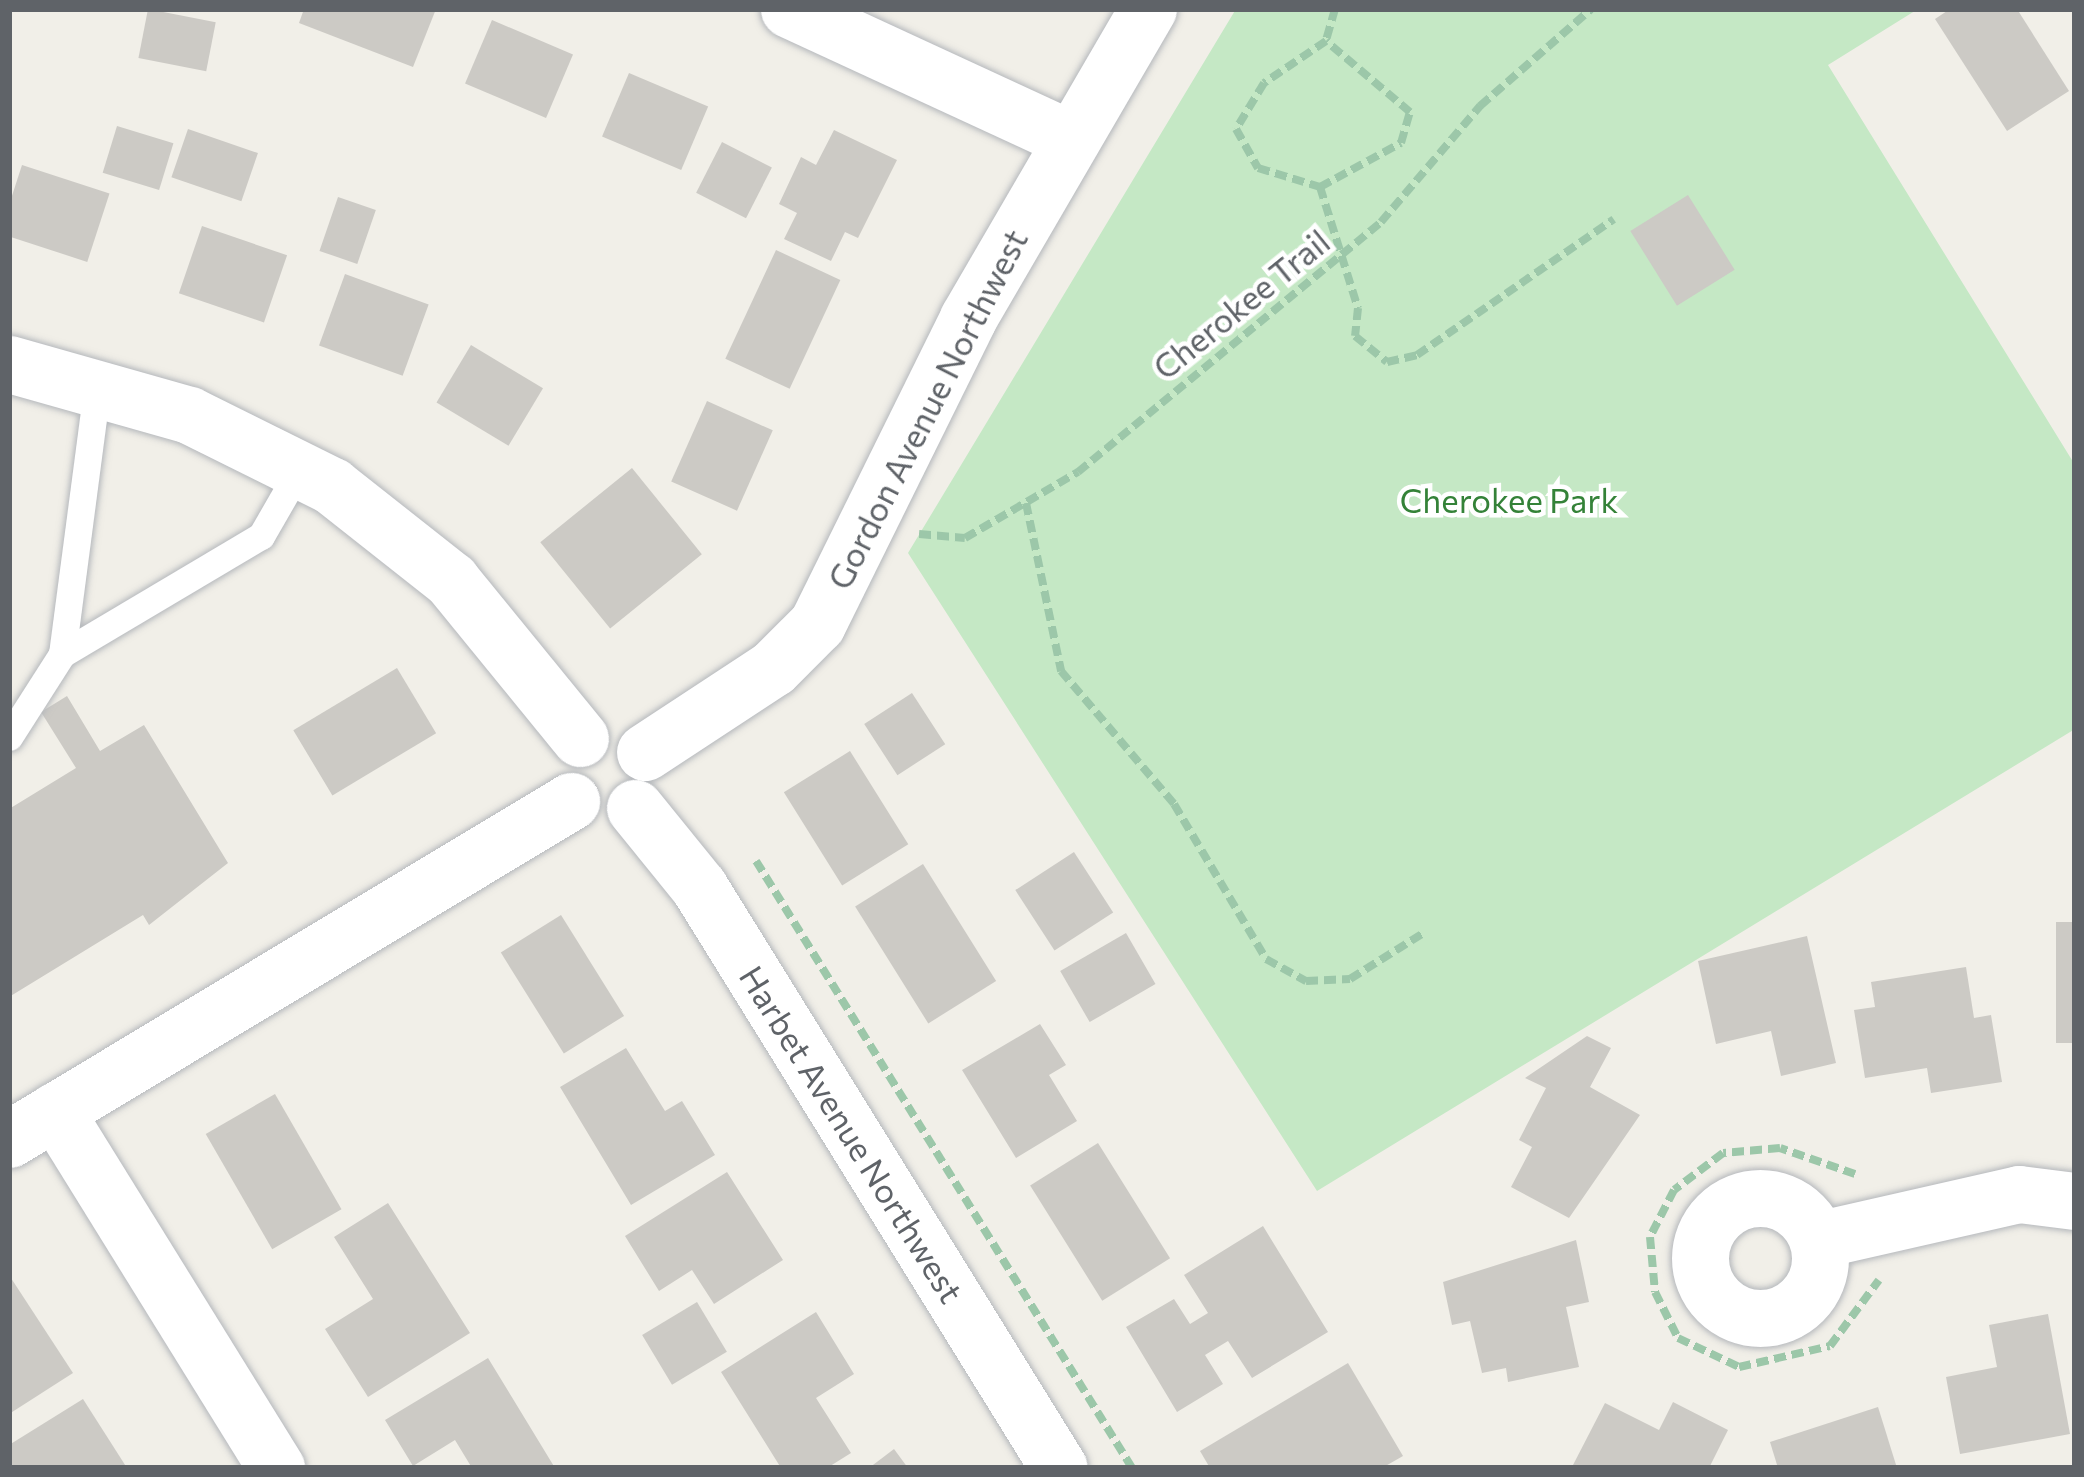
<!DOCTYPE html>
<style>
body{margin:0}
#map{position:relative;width:2084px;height:1477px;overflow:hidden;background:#f1efe8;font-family:Commissioner,sans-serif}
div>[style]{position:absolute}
.green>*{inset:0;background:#c5e8c5}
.building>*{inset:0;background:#cccac5;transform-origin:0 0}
.path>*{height:8px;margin-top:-4px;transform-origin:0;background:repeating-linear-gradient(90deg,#9cc7a9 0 12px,transparent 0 18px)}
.roads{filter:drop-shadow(0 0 3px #b5b8bc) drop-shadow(0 0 3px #b5b8bc)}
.lane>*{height:27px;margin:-13.5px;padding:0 13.5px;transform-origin:13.5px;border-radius:13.5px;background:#fff}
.street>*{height:57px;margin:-28.5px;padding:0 28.5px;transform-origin:28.5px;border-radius:28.5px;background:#fff}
.street>.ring{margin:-28.5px;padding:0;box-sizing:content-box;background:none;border:57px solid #fff;border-radius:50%}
span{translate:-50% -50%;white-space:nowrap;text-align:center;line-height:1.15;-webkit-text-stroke:9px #fff;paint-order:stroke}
.street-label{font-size:33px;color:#5f6368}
.park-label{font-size:33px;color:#348238}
.frame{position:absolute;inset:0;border:12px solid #5f6368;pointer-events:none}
</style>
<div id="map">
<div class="green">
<i style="clip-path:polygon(1236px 9px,1918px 9px,1828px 65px,2075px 465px,2075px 729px,1317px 1191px,908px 553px)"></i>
</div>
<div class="building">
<i style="left:148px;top:9px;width:69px;height:50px;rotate:11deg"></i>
<i style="clip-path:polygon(304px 9px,436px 9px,413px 67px,299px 23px)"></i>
<i style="clip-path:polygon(1950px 9px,2017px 9px,2069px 91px,2007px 131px,1935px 19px)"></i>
<i style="left:492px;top:20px;width:88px;height:69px;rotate:23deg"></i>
<i style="left:629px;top:73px;width:86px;height:69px;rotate:23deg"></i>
<i style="left:117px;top:126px;width:59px;height:49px;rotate:17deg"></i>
<i style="left:188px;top:129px;width:74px;height:51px;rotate:19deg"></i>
<i style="clip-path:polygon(834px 130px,897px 160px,858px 238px,845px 232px,831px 261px,784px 239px,797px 213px,779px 204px,801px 157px,816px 165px)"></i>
<i style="left:722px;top:142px;width:56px;height:57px;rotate:27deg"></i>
<i style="left:22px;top:165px;width:92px;height:72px;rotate:18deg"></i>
<i style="left:1688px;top:195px;width:88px;height:68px;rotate:58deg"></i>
<i style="left:338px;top:197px;width:40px;height:57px;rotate:19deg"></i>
<i style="left:202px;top:226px;width:90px;height:71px;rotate:19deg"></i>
<i style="left:776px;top:250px;width:71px;height:120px;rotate:25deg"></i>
<i style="left:345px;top:274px;width:89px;height:76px;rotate:20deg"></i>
<i style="left:471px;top:345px;width:84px;height:67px;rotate:31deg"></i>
<i style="left:707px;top:401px;width:72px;height:88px;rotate:24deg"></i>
<i style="left:632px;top:468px;width:111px;height:118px;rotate:51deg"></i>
<i style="left:397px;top:668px;width:76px;height:121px;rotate:59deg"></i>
<i style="left:912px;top:693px;width:61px;height:57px;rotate:57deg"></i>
<i style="clip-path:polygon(67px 696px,100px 751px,144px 725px,228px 863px,149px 925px,143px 915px,9px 997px,9px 809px,76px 768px,41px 712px)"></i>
<i style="left:850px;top:751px;width:110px;height:78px;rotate:58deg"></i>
<i style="left:1074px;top:852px;width:72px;height:70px;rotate:57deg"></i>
<i style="left:923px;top:864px;width:138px;height:80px;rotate:58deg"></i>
<i style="left:561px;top:915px;width:119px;height:71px;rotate:58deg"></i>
<i style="left:2075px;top:922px;width:121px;height:19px;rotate:90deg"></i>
<i style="left:1126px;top:933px;width:59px;height:76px;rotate:60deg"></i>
<i style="clip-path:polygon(1807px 936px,1836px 1063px,1781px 1076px,1771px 1031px,1716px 1044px,1698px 961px)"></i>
<i style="clip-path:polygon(1966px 967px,1974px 1018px,1991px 1015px,2002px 1082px,1931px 1093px,1927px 1068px,1865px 1078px,1854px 1010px,1875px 1007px,1871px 982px)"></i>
<i style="clip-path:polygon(1040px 1024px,1066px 1065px,1049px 1075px,1077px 1121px,1016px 1158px,962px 1070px)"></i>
<i style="clip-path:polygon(1587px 1036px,1611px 1048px,1590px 1087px,1640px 1115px,1569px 1218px,1511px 1187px,1532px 1147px,1519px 1140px,1546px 1088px,1525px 1078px)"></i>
<i style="clip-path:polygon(626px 1048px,665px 1111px,682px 1101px,715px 1155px,631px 1205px,560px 1087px)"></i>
<i style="left:275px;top:1094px;width:133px;height:80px;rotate:60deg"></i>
<i style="left:1098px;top:1143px;width:136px;height:80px;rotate:58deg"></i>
<i style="clip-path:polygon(727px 1172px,783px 1260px,714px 1304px,692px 1270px,659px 1291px,625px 1236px)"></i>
<i style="clip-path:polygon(388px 1203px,470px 1333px,368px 1397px,325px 1329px,373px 1299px,334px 1237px)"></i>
<i style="clip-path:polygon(1263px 1226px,1328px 1332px,1252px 1378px,1228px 1341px,1205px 1355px,1223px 1384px,1177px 1412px,1126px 1327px,1174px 1299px,1190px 1324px,1208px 1313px,1184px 1275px)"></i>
<i style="clip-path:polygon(1576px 1240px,1589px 1302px,1566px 1307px,1579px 1367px,1508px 1382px,1506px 1368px,1482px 1373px,1470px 1321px,1452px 1325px,1443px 1282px)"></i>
<i style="clip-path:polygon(9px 1275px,73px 1373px,9px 1414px)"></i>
<i style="left:697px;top:1302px;width:58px;height:64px;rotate:59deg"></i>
<i style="clip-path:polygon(816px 1312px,854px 1374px,816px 1398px,851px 1453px,827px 1468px,781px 1468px,721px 1372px)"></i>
<i style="clip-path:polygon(2048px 1314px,2070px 1434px,1960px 1454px,1946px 1377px,1997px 1367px,1989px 1325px)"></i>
<i style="clip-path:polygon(488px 1358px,555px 1468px,472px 1468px,455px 1440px,413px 1466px,385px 1420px)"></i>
<i style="clip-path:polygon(1348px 1363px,1403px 1456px,1382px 1468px,1210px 1468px,1200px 1451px)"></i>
<i style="clip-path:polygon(83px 1399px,127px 1468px,9px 1468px,9px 1445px)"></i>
<i style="clip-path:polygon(1673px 1402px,1728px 1430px,1709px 1468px,1573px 1465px,1605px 1403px,1659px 1430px)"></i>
<i style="clip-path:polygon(1878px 1407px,1897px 1468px,1778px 1468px,1770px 1442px)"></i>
<i style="clip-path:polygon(894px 1449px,908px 1468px,869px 1468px)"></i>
</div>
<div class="path">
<i style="left:1335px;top:9px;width:33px;rotate:106deg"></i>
<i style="left:1326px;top:41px;width:75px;rotate:145.9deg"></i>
<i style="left:1264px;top:83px;width:54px;rotate:121.3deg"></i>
<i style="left:1236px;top:129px;width:45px;rotate:60.6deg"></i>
<i style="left:1258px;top:168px;width:65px;rotate:17deg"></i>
<i style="left:1320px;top:187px;width:127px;rotate:72.6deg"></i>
<i style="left:1358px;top:308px;width:28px;rotate:96deg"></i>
<i style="left:1355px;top:336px;width:41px;rotate:39.1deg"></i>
<i style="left:1387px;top:362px;width:31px;rotate:-13deg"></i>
<i style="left:1417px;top:355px;width:239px;rotate:-34.6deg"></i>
<i style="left:1320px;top:187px;width:92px;rotate:-28.5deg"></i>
<i style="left:1401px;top:143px;width:32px;rotate:-74deg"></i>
<i style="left:1410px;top:112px;width:110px;rotate:-139.8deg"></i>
<i style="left:1026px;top:503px;width:172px;rotate:78.2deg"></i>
<i style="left:1061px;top:671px;width:175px;rotate:49.6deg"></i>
<i style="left:1174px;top:804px;width:180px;rotate:59.3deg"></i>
<i style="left:1266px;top:959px;width:46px;rotate:28.8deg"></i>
<i style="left:1306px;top:981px;width:44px;rotate:-2.6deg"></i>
<i style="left:1350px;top:979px;width:85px;rotate:-32deg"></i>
<i style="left:919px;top:534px;width:46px;rotate:5deg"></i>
<i style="left:965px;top:538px;width:131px;rotate:-30.3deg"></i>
<i style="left:1078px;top:472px;width:393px;rotate:-39.5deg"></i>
<i style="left:1381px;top:222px;width:153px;rotate:-49.5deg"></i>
<i style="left:1480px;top:106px;width:147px;rotate:-41.1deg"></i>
<i style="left:756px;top:861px;width:714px;rotate:58.22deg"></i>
<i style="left:1855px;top:1174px;width:79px;rotate:-160.9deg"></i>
<i style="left:1780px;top:1148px;width:57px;rotate:175deg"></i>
<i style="left:1723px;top:1153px;width:61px;rotate:142.9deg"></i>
<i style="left:1674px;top:1190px;width:53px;rotate:117.1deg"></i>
<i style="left:1650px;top:1237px;width:55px;rotate:84.8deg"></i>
<i style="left:1655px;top:1292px;width:51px;rotate:63.4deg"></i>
<i style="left:1678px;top:1338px;width:68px;rotate:25.4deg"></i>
<i style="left:1739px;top:1367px;width:93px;rotate:-13deg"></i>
<i style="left:1830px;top:1346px;width:82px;rotate:-53.4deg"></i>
</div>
<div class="roads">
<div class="lane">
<i style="left:62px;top:654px;width:231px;rotate:-30.7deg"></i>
<i style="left:261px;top:536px;width:76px;rotate:-60.1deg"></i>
<i style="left:9px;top:737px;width:98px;rotate:-57.4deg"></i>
<i style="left:62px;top:654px;width:267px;rotate:-82.5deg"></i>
</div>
<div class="street">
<i style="left:789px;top:9px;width:307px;rotate:24.8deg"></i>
<i style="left:9px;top:364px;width:187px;rotate:15.8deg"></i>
<i style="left:189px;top:415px;width:160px;rotate:26.4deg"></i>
<i style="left:332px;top:486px;width:152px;rotate:38.3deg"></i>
<i style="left:451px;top:580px;width:204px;rotate:50.8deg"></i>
<i style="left:645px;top:752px;width:153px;rotate:-33.3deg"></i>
<i style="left:773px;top:668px;width:62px;rotate:-45deg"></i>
<i style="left:817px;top:624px;width:341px;rotate:-63.7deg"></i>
<i style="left:968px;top:318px;width:358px;rotate:-59.8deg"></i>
<i style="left:635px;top:808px;width:102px;rotate:51deg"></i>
<i style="left:699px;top:887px;width:683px;rotate:58.22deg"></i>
<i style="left:55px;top:1111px;width:420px;rotate:58.2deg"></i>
<i style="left:9px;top:1139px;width:656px;rotate:-31.02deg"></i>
<i class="ring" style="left:1700px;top:1198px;width:63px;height:63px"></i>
<i style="left:1821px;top:1239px;width:203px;rotate:-12.8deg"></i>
<i style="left:2019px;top:1194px;width:56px;rotate:7.1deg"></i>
</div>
</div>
<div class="street-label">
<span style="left:1241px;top:304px;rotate:-39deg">Cherokee Trail</span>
<span style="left:927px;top:409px;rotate:-63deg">Gordon Avenue Northwest</span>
<span style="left:852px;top:1134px;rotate:58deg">Harbet Avenue Northwest</span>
</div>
<div class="park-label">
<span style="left:1509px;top:500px">Cherokee Park</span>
</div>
<div class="frame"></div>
</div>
